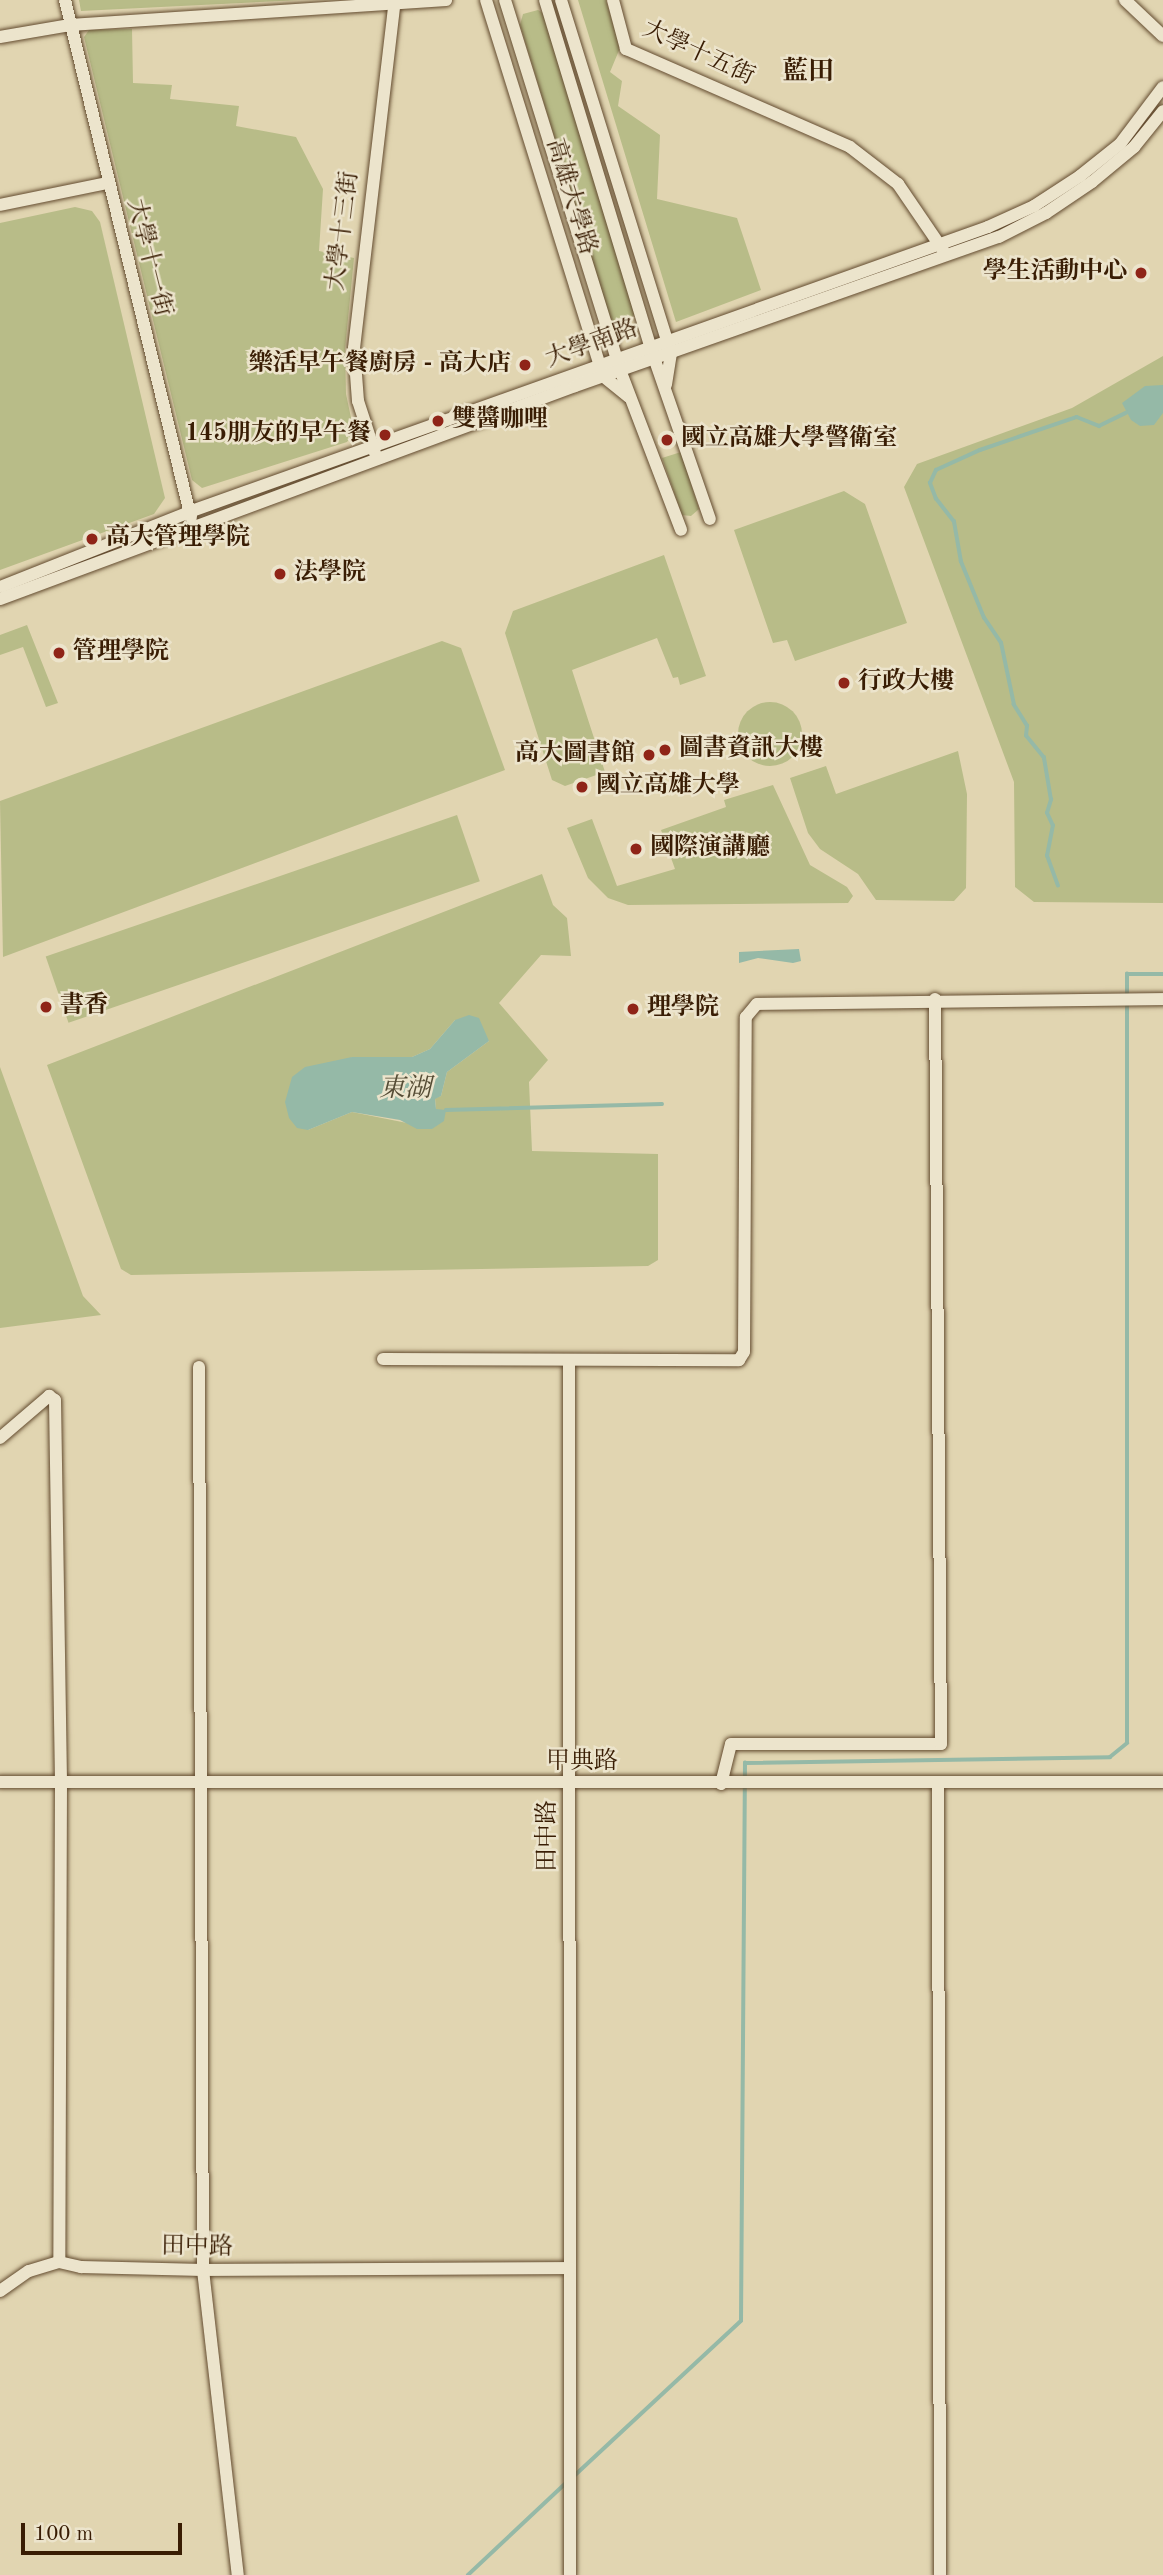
<!DOCTYPE html>
<meta charset="utf-8">
<style>
body{margin:0}
#map{position:relative;width:1163px;height:2575px;overflow:hidden;background:#e1d5b1;font-family:"Old Standard TT","Noto Serif TC",serif}
div>[style]{position:absolute}
.green>*{inset:0;background:#b8bc88;transform-origin:0 0}
.round{border-radius:50%}
.water>*{inset:0;background:#95b9a7}
.stream>*{height:3.5px;margin:-1.75px;padding:0 1.75px;transform-origin:1.75px;border-radius:1.75px;background:#95b9a7}
.roads{filter:drop-shadow(0 0 2px #634b2f) drop-shadow(0 0 2px #634b2f)}
.minor>*{height:12px;margin:-6px;padding:0 6px;transform-origin:6px;border-radius:6px;background:#ece4cc}
.dots>*{width:19px;height:19px;translate:-50% -50%;box-sizing:border-box;border:4px solid #ece4cc;border-radius:50%}
span{translate:-50% -50%;white-space:nowrap;text-align:center;line-height:1.15;-webkit-text-stroke:5px #ece4cc;paint-order:stroke}
.street-label{font-size:24px;color:#391d04}
.poi-label{font-size:24px;color:#391d04;font-weight:700}
.right{translate:-100% -50%;text-align:right}
.left{translate:0 -50%;text-align:left}
.neighbourhood-label{font-size:26px;color:#391d04;font-weight:700}
.water-label{font-size:26px;color:#554c35;font-style:italic}
.scale{position:absolute;left:21px;top:2523px;width:161px;height:32px;box-sizing:border-box;border:4px solid #391d04;border-top:0;padding-left:9px;font-size:21px;line-height:24px;white-space:nowrap;color:#391d04;-webkit-text-stroke:5px #ece4cc;paint-order:stroke}
</style>
<div id="map">
<div class="green">
<i style="clip-path:polygon(79px 0,301px 0,81px 11px)"></i>
<i style="clip-path:polygon(578px 0,606px 0,620px 48px,610px 72px,622px 81px,618px 106px,660px 135px,657px 199px,737px 218px,761px 290px,676px 322px)"></i>
<i style="clip-path:polygon(538px 10px,543px 13px,636px 312px,627px 325px,614px 323px,609px 316px,520px 25px,523px 14px)"></i>
<i style="clip-path:polygon(132px 29px,133px 83px,172px 85px,170px 99px,239px 106px,236px 126px,296px 137px,323px 189px,319px 251px,354px 258px,345px 349px,346px 394px,354px 432px,347px 442px,202px 488px,192px 480px,84px 37px,89px 30px)"></i>
<i style="clip-path:polygon(75px 207px,92px 211px,100px 222px,165px 498px,154px 514px,0 570px,0 223px)"></i>
<i style="clip-path:polygon(1163px 356px,1163px 903px,1034px 902px,1015px 887px,1014px 782px,904px 487px,917px 464px,1072px 408px)"></i>
<i style="clip-path:polygon(681px 452px,699px 509px,691px 516px,682px 515px,662px 458px)"></i>
<i style="clip-path:polygon(844px 491px,865px 504px,907px 623px,795px 661px,787px 640px,773px 643px,734px 530px)"></i>
<i style="clip-path:polygon(664px 555px,706px 676px,680px 685px,678px 677px,673px 678px,657px 638px,572px 670px,605px 772px,565px 786px,552px 780px,505px 633px,513px 611px)"></i>
<i style="clip-path:polygon(27px 625px,58px 703px,46px 707px,23px 647px,0 655px,0 635px)"></i>
<i style="clip-path:polygon(442px 641px,461px 648px,505px 770px,3px 957px,0 801px)"></i>
<i class="round" style="left:738px;top:702px;width:64px;height:64px"></i>
<i style="clip-path:polygon(958px 751px,967px 794px,966px 888px,954px 901px,876px 900px,858px 874px,820px 849px,808px 833px,790px 778px,826px 766px,836px 794px)"></i>
<i style="clip-path:polygon(773px 785px,810px 865px,847px 887px,853px 896px,848px 903px,628px 905px,608px 898px,588px 878px,567px 828px,592px 819px,617px 886px,675px 869px,661px 830px,726px 807px,724px 800px)"></i>
<i style="left:457px;top:815px;width:70px;height:435px;rotate:71deg"></i>
<i style="clip-path:polygon(evenodd,542px 874px,553px 905px,567px 918px,571px 956px,541px 955px,499px 1003px,548px 1060px,529px 1082px,532px 1151px,658px 1154px,658px 1260px,648px 1266px,131px 1275px,121px 1269px,47px 1065px,542px 874px,455px 1020px,489px 1041px,447px 1072px,441px 1096px,435px 1098px,436px 1109px,407px 1123px,352px 1112px,308px 1130px,352px 1057px,412px 1057px,430px 1049px,455px 1020px)"></i>
<i style="clip-path:polygon(0 1067px,83px 1296px,101px 1315px,0 1328px)"></i>
</div>
<div class="water">
<i style="clip-path:polygon(1163px 385px,1163px 413px,1154px 425px,1140px 426px,1131px 420px,1122px 403px,1145px 386px)"></i>
<i style="clip-path:polygon(799px 949px,801px 961px,793px 963px,758px 958px,739px 963px,739px 952px)"></i>
<i style="clip-path:polygon(469px 1015px,479px 1018px,489px 1041px,447px 1072px,441px 1096px,435px 1099px,436px 1109px,446px 1110px,444px 1121px,432px 1129px,417px 1129px,400px 1120px,352px 1112px,308px 1130px,297px 1128px,289px 1118px,285px 1102px,292px 1077px,305px 1067px,352px 1057px,412px 1057px,430px 1049px,455px 1020px)"></i>
</div>
<div class="stream">
<i style="left:1058px;top:886px;width:32px;rotate:-110deg"></i>
<i style="left:1047px;top:856px;width:31px;rotate:-79deg"></i>
<i style="left:1053px;top:826px;width:14px;rotate:-115deg"></i>
<i style="left:1047px;top:813px;width:14px;rotate:-73deg"></i>
<i style="left:1051px;top:800px;width:43px;rotate:-99.5deg"></i>
<i style="left:1044px;top:758px;width:28px;rotate:-129deg"></i>
<i style="left:1026px;top:736px;width:10px;rotate:-84deg"></i>
<i style="left:1027px;top:726px;width:25px;rotate:-122deg"></i>
<i style="left:1014px;top:705px;width:63px;rotate:-101.8deg"></i>
<i style="left:1001px;top:643px;width:30px;rotate:-124deg"></i>
<i style="left:984px;top:618px;width:61px;rotate:-112.3deg"></i>
<i style="left:961px;top:562px;width:41px;rotate:-99.9deg"></i>
<i style="left:954px;top:522px;width:29px;rotate:-128deg"></i>
<i style="left:936px;top:499px;width:17px;rotate:-111deg"></i>
<i style="left:930px;top:483px;width:14px;rotate:-65deg"></i>
<i style="left:936px;top:470px;width:48px;rotate:-24.4deg"></i>
<i style="left:980px;top:450px;width:102px;rotate:-18.8deg"></i>
<i style="left:1077px;top:417px;width:24px;rotate:22deg"></i>
<i style="left:1099px;top:426px;width:30px;rotate:-26deg"></i>
<i style="left:1127px;top:996px;width:22px;rotate:-90deg"></i>
<i style="left:1127px;top:974px;width:36px"></i>
<i style="left:446px;top:1110px;width:216px;rotate:-1.6deg"></i>
<i style="left:573px;top:2477px;width:229px;rotate:-42.9deg"></i>
<i style="left:741px;top:2321px;width:558px;rotate:-89.59deg"></i>
<i style="left:745px;top:1763px;width:365px;rotate:-0.9deg"></i>
<i style="left:1110px;top:1757px;width:22px;rotate:-39deg"></i>
<i style="left:1127px;top:1743px;width:739px;rotate:-90deg"></i>
<i style="left:468px;top:2575px;width:136px;rotate:-43.2deg"></i>
</div>
<div class="roads">
<div class="minor">
<i style="left:65px;top:0;width:533px;rotate:76.33deg"></i>
<i style="left:486px;top:0;width:394px;rotate:72.7deg"></i>
<i style="left:603px;top:376px;width:33px;rotate:39deg"></i>
<i style="left:505px;top:0;width:387px;rotate:72.7deg"></i>
<i style="left:620px;top:370px;width:171px;rotate:69.1deg"></i>
<i style="left:545px;top:0;width:362px;rotate:73.1deg"></i>
<i style="left:650px;top:346px;width:183px;rotate:70.9deg"></i>
<i style="left:561px;top:0;width:370px;rotate:72.7deg"></i>
<i style="left:671px;top:353px;width:32px;rotate:99deg"></i>
<i style="left:613px;top:0;width:51px;rotate:75.1deg"></i>
<i style="left:626px;top:49px;width:244px;rotate:23.6deg"></i>
<i style="left:850px;top:147px;width:61px;rotate:37.6deg"></i>
<i style="left:898px;top:184px;width:80px;rotate:55.7deg"></i>
<i style="left:1125px;top:0;width:52px;rotate:43.5deg"></i>
<i style="left:0;top:37px;width:71px;rotate:-9.7deg"></i>
<i style="left:70px;top:25px;width:377px;rotate:-3.8deg"></i>
<i style="left:0;top:205px;width:109px;rotate:-11.6deg"></i>
<i style="left:375px;top:453px;width:55px;rotate:-108.1deg"></i>
<i style="left:358px;top:401px;width:53px;rotate:-94.3deg"></i>
<i style="left:354px;top:348px;width:345px;rotate:-83.3deg"></i>
<i style="left:0;top:587px;width:203px;rotate:-21.6deg"></i>
<i style="left:189px;top:512px;width:848px;rotate:-19.63deg"></i>
<i style="left:988px;top:227px;width:51px;rotate:-24.5deg"></i>
<i style="left:1034px;top:206px;width:55px;rotate:-33.1deg"></i>
<i style="left:1080px;top:176px;width:51px;rotate:-38.7deg"></i>
<i style="left:1120px;top:144px;width:71px;rotate:-53deg"></i>
<i style="left:0;top:599px;width:613px;rotate:-20.33deg"></i>
<i style="left:575px;top:386px;width:449px;rotate:-19.4deg"></i>
<i style="left:999px;top:237px;width:53px;rotate:-27.1deg"></i>
<i style="left:1046px;top:213px;width:55px;rotate:-34deg"></i>
<i style="left:1092px;top:182px;width:55px;rotate:-39.8deg"></i>
<i style="left:1134px;top:147px;width:46px;rotate:-51.1deg"></i>
<i style="left:383px;top:1359px;width:356px;rotate:0.2deg"></i>
<i style="left:739px;top:1360px;width:9px;rotate:-58deg"></i>
<i style="left:744px;top:1352px;width:335px;rotate:-89.7deg"></i>
<i style="left:746px;top:1017px;width:17px;rotate:-50deg"></i>
<i style="left:757px;top:1004px;width:406px;rotate:-0.7deg"></i>
<i style="left:569px;top:1362px;width:1213px;rotate:89.95deg"></i>
<i style="left:199px;top:1367px;width:903px;rotate:89.75deg"></i>
<i style="left:203px;top:2270px;width:307px;rotate:83.5deg"></i>
<i style="left:0;top:1438px;width:65px;rotate:-40.6deg"></i>
<i style="left:49px;top:1396px;width:7px;rotate:34deg"></i>
<i style="left:55px;top:1400px;width:382px;rotate:89.1deg"></i>
<i style="left:61px;top:1782px;width:480px;rotate:90.2deg"></i>
<i style="left:0;top:1782px;width:1163px"></i>
<i style="left:938px;top:1783px;width:792px;rotate:89.86deg"></i>
<i style="left:721px;top:1784px;width:41px;rotate:-76deg"></i>
<i style="left:731px;top:1744px;width:210px"></i>
<i style="left:941px;top:1744px;width:745px;rotate:-90.46deg"></i>
<i style="left:0;top:2291px;width:35px;rotate:-35deg"></i>
<i style="left:29px;top:2271px;width:31px;rotate:-17deg"></i>
<i style="left:59px;top:2262px;width:23px;rotate:13deg"></i>
<i style="left:81px;top:2267px;width:122px;rotate:1.4deg"></i>
<i style="left:203px;top:2270px;width:367px;rotate:-0.3deg"></i>
</div>
</div>
<div class="dots">
<i style="left:1141px;top:273px;background:#8f2418"></i>
<i style="left:525px;top:365px;background:#8f2418"></i>
<i style="left:438px;top:421px;background:#8f2418"></i>
<i style="left:385px;top:435px;background:#8f2418"></i>
<i style="left:667px;top:440px;background:#8f2418"></i>
<i style="left:92px;top:539px;background:#8f2418"></i>
<i style="left:280px;top:574px;background:#8f2418"></i>
<i style="left:59px;top:653px;background:#8f2418"></i>
<i style="left:844px;top:683px;background:#8f2418"></i>
<i style="left:665px;top:750px;background:#8f2418"></i>
<i style="left:649px;top:755px;background:#8f2418"></i>
<i style="left:582px;top:787px;background:#8f2418"></i>
<i style="left:636px;top:849px;background:#8f2418"></i>
<i style="left:46px;top:1007px;background:#8f2418"></i>
<i style="left:633px;top:1009px;background:#8f2418"></i>
</div>
<div class="street-label">
<span style="left:698px;top:54px;rotate:25deg">大學十五街</span>
<span style="left:570px;top:197px;rotate:73deg">高雄大學路</span>
<span style="left:344px;top:231px;rotate:-83deg">大學十三街</span>
<span style="left:148px;top:258px;rotate:76deg">大學十一街</span>
<span style="left:592px;top:345px;rotate:-20deg">大學南路</span>
<span style="left:582px;top:1763px">甲典路</span>
<span style="left:549px;top:1836px;rotate:-90deg">田中路</span>
<span style="left:197px;top:2248px;rotate:1deg">田中路</span>
</div>
<div class="poi-label">
<span class="right" style="left:1127px;top:273px">學生活動中心</span>
<span class="right" style="left:511px;top:365px">樂活早午餐廚房 - 高大店</span>
<span class="left" style="left:452px;top:421px">雙醬咖哩</span>
<span class="right" style="left:371px;top:435px">145朋友的早午餐</span>
<span class="left" style="left:681px;top:440px">國立高雄大學警衛室</span>
<span class="left" style="left:106px;top:539px">高大管理學院</span>
<span class="left" style="left:294px;top:574px">法學院</span>
<span class="left" style="left:73px;top:653px">管理學院</span>
<span class="left" style="left:858px;top:683px">行政大樓</span>
<span class="left" style="left:679px;top:750px">圖書資訊大樓</span>
<span class="right" style="left:635px;top:755px">高大圖書館</span>
<span class="left" style="left:596px;top:787px">國立高雄大學</span>
<span class="left" style="left:650px;top:849px">國際演講廳</span>
<span class="left" style="left:60px;top:1007px">書香</span>
<span class="left" style="left:647px;top:1009px">理學院</span>
</div>
<div class="neighbourhood-label">
<span style="left:808px;top:73px">藍田</span>
</div>
<div class="water-label">
<span style="left:405px;top:1090px">東湖</span>
</div>
<div class="scale">100 m</div>
</div>
